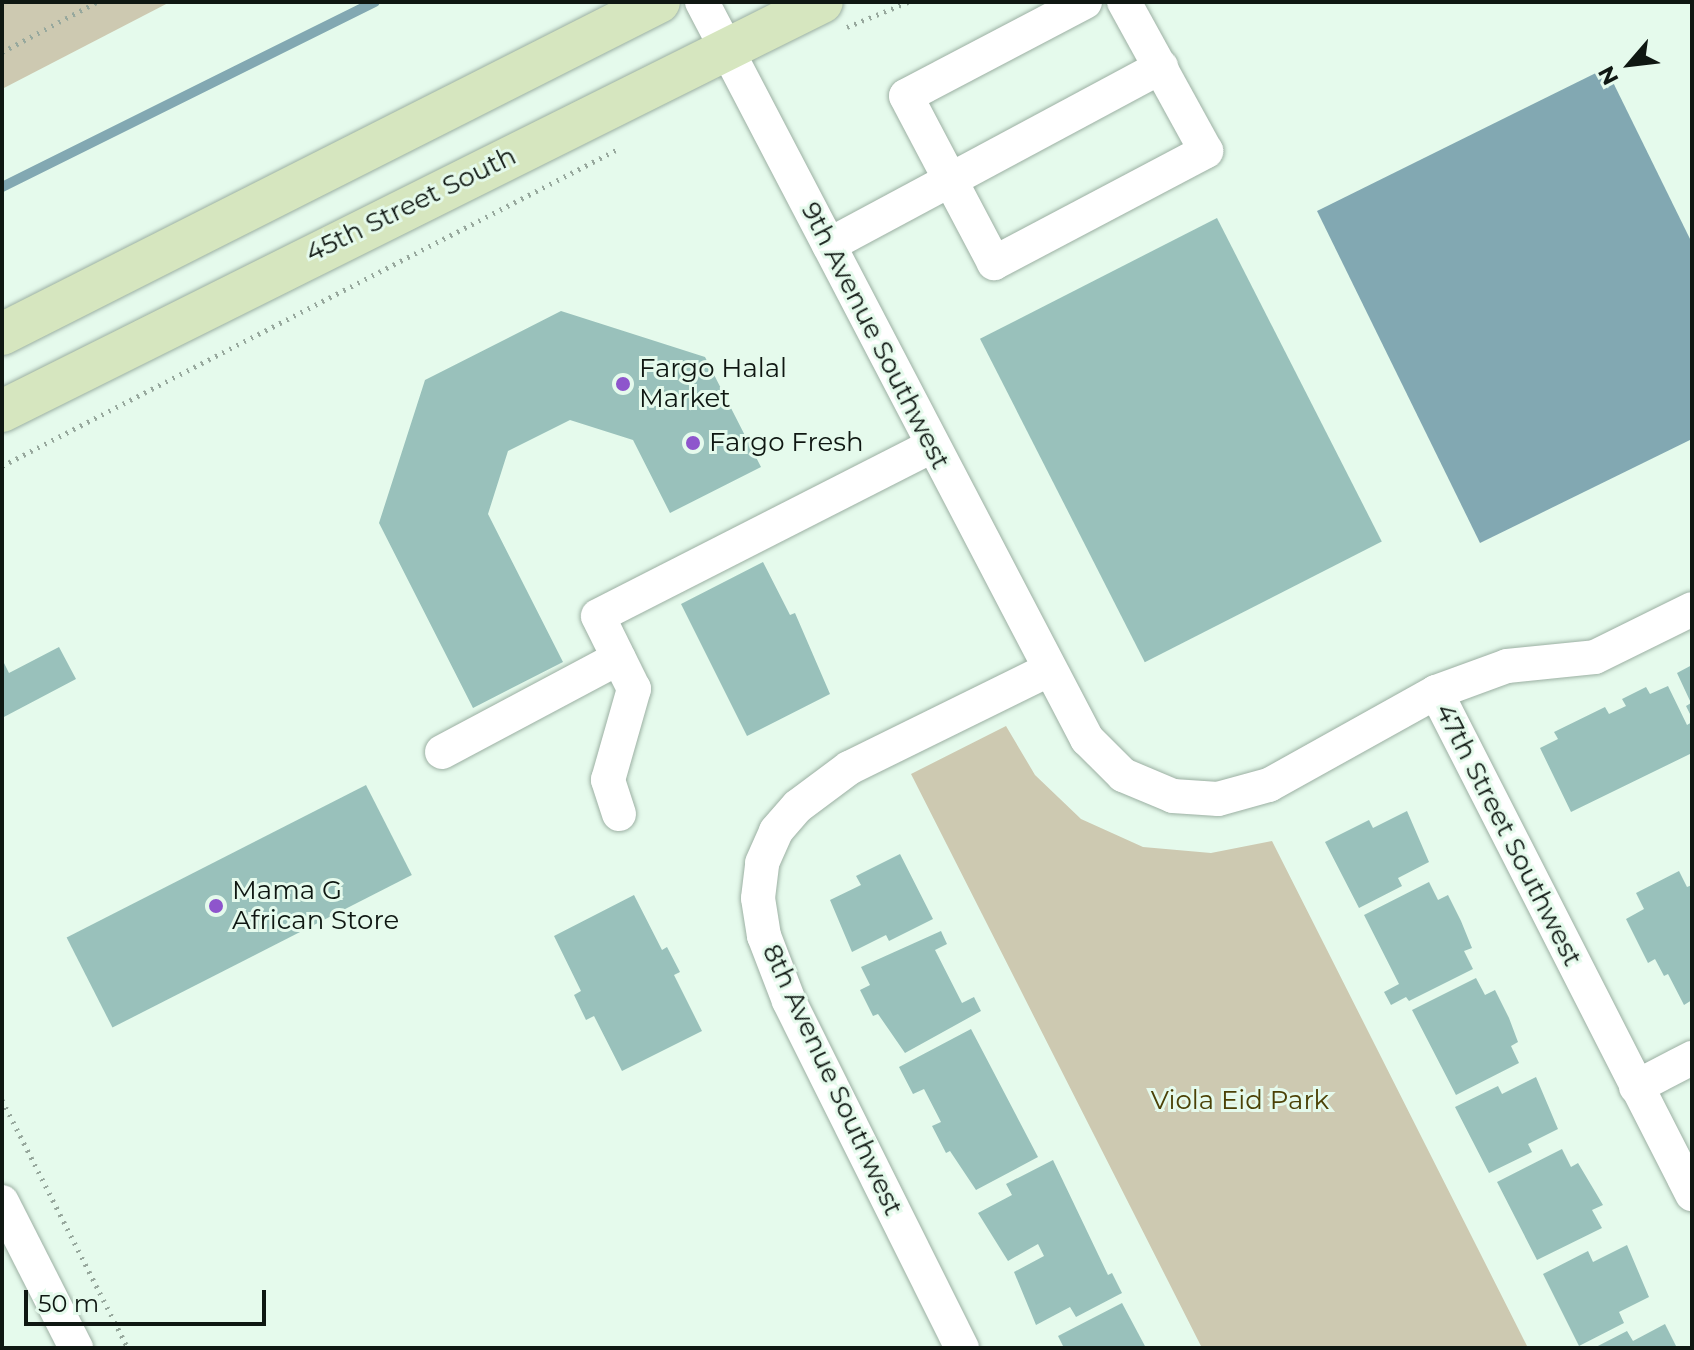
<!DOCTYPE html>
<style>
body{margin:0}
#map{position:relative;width:1694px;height:1350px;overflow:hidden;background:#e5faec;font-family:Montserrat,sans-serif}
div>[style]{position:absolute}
.green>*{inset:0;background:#cdc9b1}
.water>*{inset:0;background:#82a8b2}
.stream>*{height:10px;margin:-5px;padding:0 5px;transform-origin:5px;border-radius:5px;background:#82a8b2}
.building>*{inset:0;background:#99c1bb;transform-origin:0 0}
.path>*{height:5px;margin-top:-2.5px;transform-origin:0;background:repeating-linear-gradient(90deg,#97a89d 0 2px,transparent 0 8px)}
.roads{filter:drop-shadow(0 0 2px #9cb0a3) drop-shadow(0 0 2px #9cb0a3)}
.minor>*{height:34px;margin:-17px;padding:0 17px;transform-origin:17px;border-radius:17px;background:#fff}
.major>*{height:42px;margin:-21px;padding:0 21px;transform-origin:21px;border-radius:21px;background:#d6e6bf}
.dots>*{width:22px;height:22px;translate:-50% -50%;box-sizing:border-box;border:4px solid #e5faec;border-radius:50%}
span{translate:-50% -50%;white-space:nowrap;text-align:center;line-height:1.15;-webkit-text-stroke:6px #e5faec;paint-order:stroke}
.street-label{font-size:26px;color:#0f1712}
.poi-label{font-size:26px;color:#0f1712}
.left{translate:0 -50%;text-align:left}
.park-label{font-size:26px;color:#4b4106}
.frame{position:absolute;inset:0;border:4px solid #0f1712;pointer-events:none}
.north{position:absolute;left:1590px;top:24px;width:80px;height:80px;-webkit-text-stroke:6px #e5faec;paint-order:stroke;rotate:242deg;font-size:22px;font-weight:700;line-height:32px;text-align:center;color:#0f1712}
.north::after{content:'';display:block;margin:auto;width:28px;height:36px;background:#0f1712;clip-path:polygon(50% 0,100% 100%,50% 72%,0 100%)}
.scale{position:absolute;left:24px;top:1290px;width:242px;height:36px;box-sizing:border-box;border:4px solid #0f1712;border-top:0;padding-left:10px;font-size:24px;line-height:28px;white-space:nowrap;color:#0f1712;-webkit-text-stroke:6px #e5faec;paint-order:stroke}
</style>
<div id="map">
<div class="green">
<i style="clip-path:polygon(2px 2px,170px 2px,2px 89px)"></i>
<i style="clip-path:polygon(1006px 726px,1035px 775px,1081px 819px,1143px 847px,1211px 853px,1272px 841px,1528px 1348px,1202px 1348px,911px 774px)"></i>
</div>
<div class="water">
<i style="clip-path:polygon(1606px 68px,1692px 243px,1692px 439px,1480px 543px,1317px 211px)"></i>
</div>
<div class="stream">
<i style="left:2px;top:187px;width:416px;rotate:-26.4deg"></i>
</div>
<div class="building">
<i style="left:1217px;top:218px;width:363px;height:266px;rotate:63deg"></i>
<i style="clip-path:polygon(561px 311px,705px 357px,761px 467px,670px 513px,633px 440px,570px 420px,508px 451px,488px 514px,563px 662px,473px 708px,379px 523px,425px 380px)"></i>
<i style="clip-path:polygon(763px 562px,790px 615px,795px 613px,830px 694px,747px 736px,681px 604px)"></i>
<i style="clip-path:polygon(59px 647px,76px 679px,2px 718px,2px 659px,9px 673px)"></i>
<i style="clip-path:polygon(1692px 665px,1692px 718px,1686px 706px,1691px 703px,1677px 673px)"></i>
<i style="clip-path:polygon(1668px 686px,1687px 725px,1692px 722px,1692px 753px,1571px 812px,1540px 748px,1558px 739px,1554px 732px,1605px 707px,1609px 714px,1626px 706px,1622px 699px,1646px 687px,1650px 694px)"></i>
<i style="left:366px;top:785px;width:101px;height:336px;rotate:63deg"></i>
<i style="clip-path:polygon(1407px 811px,1429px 862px,1398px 878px,1402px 886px,1359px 908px,1325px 842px,1369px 820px,1373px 828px)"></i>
<i style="clip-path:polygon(900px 854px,933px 919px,889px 941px,886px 935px,852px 952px,830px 900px,861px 885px,856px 876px)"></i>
<i style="clip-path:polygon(1679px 871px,1687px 887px,1692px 885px,1692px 1000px,1684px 1005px,1668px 974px,1664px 976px,1655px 959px,1648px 963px,1626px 919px,1644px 909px,1636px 893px)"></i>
<i style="clip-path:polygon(1429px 882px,1438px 900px,1448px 895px,1461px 921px,1472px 948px,1464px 951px,1473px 969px,1409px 1001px,1406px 997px,1391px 1005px,1384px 992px,1399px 984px,1364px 915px)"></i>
<i style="clip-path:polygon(634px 895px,662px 950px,667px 947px,680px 972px,674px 975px,702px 1031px,622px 1071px,594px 1016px,586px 1020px,574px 995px,581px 991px,554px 936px)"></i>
<i style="clip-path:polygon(941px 931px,947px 944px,935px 950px,962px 1003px,974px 997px,981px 1011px,905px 1053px,878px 1014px,873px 1016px,860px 990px,870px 985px,861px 967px)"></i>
<i style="clip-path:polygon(1476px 978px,1485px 995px,1495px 990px,1509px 1018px,1518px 1042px,1511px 1046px,1519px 1063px,1456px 1095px,1412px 1010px)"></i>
<i style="clip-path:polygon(971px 1029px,1038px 1157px,976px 1190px,950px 1151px,946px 1153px,932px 1126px,941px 1122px,924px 1089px,913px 1094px,899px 1067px)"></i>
<i style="clip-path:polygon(1536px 1077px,1558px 1129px,1528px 1144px,1532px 1152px,1489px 1173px,1455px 1107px,1498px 1086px,1502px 1094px)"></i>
<i style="clip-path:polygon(1562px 1149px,1571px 1167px,1578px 1163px,1603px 1205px,1592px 1210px,1602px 1228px,1537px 1260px,1497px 1182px)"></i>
<i style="clip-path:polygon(1053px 1160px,1108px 1275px,1112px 1273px,1122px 1293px,1076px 1317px,1070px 1307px,1036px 1325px,1014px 1272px,1044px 1256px,1038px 1244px,1008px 1261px,978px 1213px,1012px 1195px,1006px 1184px)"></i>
<i style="clip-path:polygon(1627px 1245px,1649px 1297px,1619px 1312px,1624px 1323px,1579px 1346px,1543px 1274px,1588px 1251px,1593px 1262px)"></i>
<i style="clip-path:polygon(1122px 1303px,1146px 1348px,1064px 1348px,1058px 1336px)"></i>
<i style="clip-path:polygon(1665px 1324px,1677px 1348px,1594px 1348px,1627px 1331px,1633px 1341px)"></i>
</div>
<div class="path">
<i style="left:847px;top:27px;width:66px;rotate:-22.3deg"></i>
<i style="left:2px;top:52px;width:107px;rotate:-27.8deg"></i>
<i style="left:2px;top:466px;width:695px;rotate:-27.23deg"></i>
<i style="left:2px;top:1100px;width:278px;rotate:63.1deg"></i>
</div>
<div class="roads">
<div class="minor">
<i style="left:702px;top:2px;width:832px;rotate:62.42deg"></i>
<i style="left:1087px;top:739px;width:51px;rotate:45deg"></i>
<i style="left:1123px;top:775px;width:54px;rotate:22.8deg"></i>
<i style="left:1173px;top:796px;width:45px;rotate:3.8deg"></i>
<i style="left:1218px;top:799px;width:53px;rotate:-15.4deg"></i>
<i style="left:1269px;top:785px;width:191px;rotate:-29.1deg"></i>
<i style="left:1436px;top:692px;width:564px;rotate:62.98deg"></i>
<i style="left:1085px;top:2px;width:202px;rotate:152.3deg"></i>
<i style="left:906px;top:96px;width:189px;rotate:62.2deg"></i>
<i style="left:994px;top:263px;width:240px;rotate:-27.8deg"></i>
<i style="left:1206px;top:151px;width:170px;rotate:-118.8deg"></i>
<i style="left:829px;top:245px;width:377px;rotate:-28.2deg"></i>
<i style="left:1436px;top:692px;width:76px;rotate:-20.1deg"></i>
<i style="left:1507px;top:666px;width:88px;rotate:-5.8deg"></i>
<i style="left:1595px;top:657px;width:108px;rotate:-26.3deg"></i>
<i style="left:442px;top:752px;width:200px;rotate:-28deg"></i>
<i style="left:619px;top:814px;width:36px;rotate:-108deg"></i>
<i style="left:608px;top:780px;width:95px;rotate:-74.1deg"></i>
<i style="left:634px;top:689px;width:81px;rotate:-116.3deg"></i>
<i style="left:598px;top:616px;width:375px;rotate:-27deg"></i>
<i style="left:1636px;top:1087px;width:63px;rotate:-27.4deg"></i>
<i style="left:2px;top:1202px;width:164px;rotate:63.1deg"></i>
<i style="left:962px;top:1348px;width:388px;rotate:-116.5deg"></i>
<i style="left:789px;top:1001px;width:70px;rotate:-111deg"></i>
<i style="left:764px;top:936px;width:38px;rotate:-99deg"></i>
<i style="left:758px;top:898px;width:35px;rotate:-83deg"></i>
<i style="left:762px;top:863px;width:35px;rotate:-66deg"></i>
<i style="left:776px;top:831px;width:33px;rotate:-49deg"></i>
<i style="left:798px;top:806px;width:64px;rotate:-36.7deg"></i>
<i style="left:849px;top:768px;width:222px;rotate:-26.2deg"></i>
</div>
<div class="major">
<i style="left:2px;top:334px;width:736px;rotate:-26.81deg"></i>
<i style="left:2px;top:411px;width:916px;rotate:-26.51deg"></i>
</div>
</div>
<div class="dots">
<i style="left:623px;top:384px;background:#8e55cc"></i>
<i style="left:693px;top:443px;background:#8e55cc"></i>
<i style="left:216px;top:906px;background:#8e55cc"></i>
</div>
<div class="street-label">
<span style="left:411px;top:205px;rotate:-26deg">45th Street South</span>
<span style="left:875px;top:336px;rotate:63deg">9th Avenue Southwest</span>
<span style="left:1508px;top:835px;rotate:63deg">47th Street Southwest</span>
<span style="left:832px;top:1080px;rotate:65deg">8th Avenue Southwest</span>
</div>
<div class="poi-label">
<span class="left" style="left:639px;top:384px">Fargo Halal<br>Market</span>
<span class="left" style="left:709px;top:443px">Fargo Fresh</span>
<span class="left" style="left:232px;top:906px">Mama G<br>African Store</span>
</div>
<div class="park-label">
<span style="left:1240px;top:1101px">Viola Eid Park</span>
</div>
<div class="frame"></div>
<div class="north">N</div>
<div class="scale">50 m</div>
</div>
